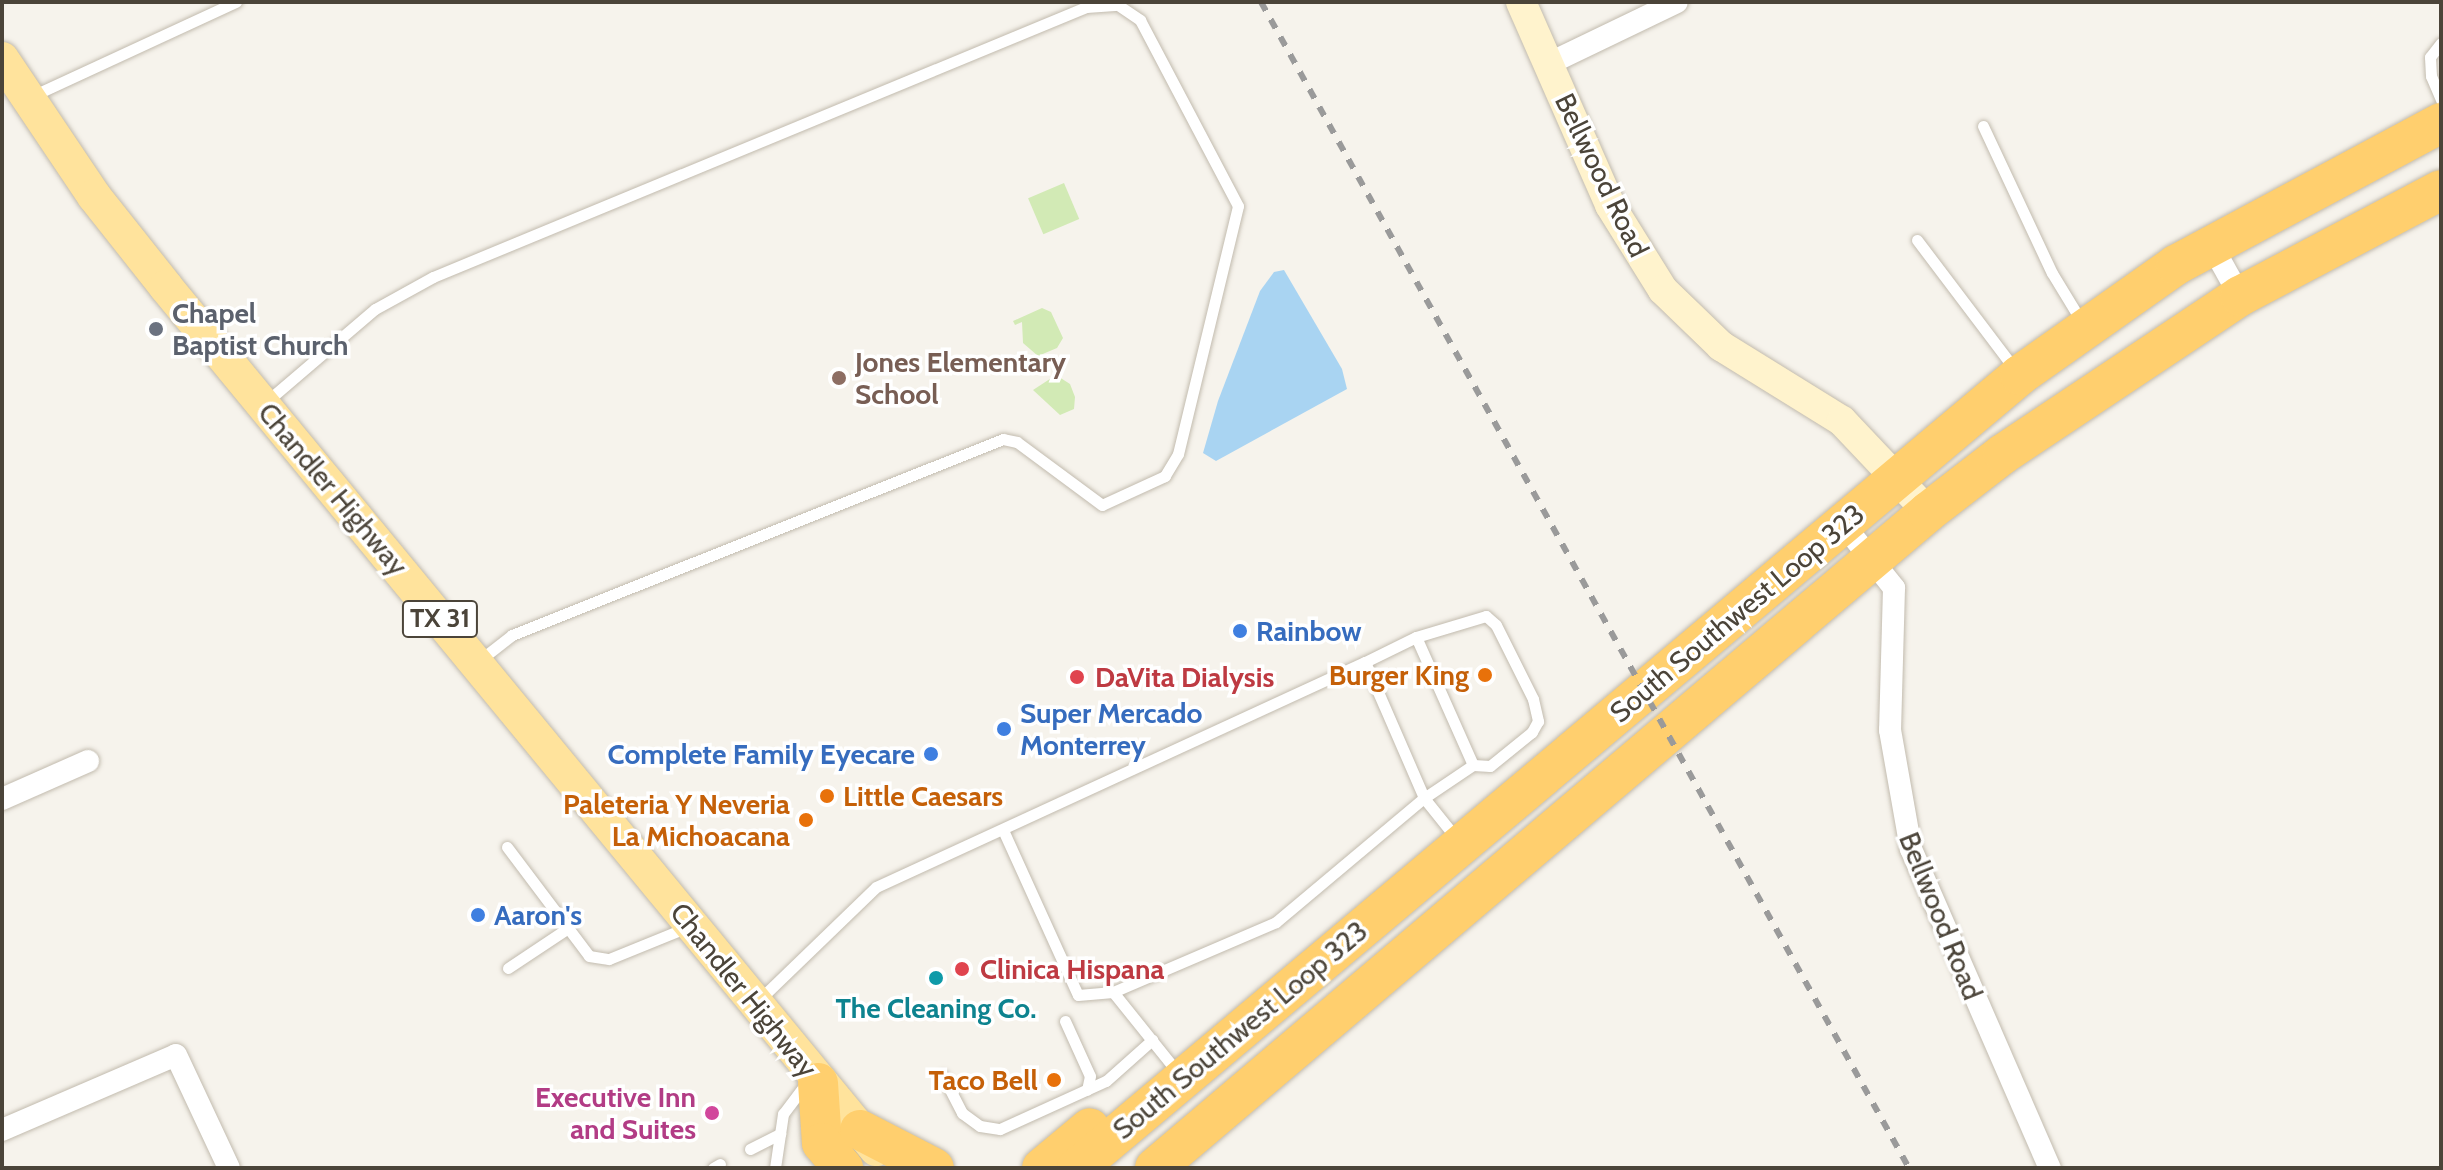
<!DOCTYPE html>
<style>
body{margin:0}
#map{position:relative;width:2443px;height:1170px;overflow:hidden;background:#f6f3ec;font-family:Cabin,sans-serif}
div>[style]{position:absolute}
.green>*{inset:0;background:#d2eab5;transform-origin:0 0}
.water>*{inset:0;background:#a9d4f2}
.roads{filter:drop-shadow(0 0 2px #c2bbae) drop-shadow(0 0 2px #c2bbae)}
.lane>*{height:11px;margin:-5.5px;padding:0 5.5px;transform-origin:5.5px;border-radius:5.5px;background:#fff}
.street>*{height:22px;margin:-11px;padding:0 11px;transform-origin:11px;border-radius:11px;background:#fff}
.secondary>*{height:30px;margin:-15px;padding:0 15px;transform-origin:15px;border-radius:15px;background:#fff3cd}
.primary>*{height:34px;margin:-17px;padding:0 17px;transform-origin:17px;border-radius:17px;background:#ffe39c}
.highway>*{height:40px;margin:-20px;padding:0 20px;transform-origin:20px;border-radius:20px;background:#ffcf6e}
.rail>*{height:6px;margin-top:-3px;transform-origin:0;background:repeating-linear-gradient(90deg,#9a9a9a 0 10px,transparent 0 20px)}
.dots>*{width:22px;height:22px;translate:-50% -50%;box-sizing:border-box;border:4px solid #fff;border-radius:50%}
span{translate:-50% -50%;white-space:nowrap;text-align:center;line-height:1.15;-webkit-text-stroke:7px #fff;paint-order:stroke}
.shield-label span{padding:2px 6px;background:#fff;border:2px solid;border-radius:6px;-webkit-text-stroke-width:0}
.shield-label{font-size:26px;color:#4b4439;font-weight:700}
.street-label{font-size:28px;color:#4b4439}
.worship-label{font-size:28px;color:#5b616d;font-weight:700}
.left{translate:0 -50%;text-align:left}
.education-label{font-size:28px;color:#785e54;font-weight:700}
.shop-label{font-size:28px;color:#366cbe;font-weight:700}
.right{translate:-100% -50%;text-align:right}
.food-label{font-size:28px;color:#c56008;font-weight:700}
.health-label{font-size:28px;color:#be3a42;font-weight:700}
.culture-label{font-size:28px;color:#0d838f;font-weight:700}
.hotel-label{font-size:28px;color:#b23c85;font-weight:700}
.frame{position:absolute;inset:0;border:4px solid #4b4439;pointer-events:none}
</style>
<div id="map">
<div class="green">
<i style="left:1064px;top:183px;width:39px;height:39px;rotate:67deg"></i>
<i style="clip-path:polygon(1042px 308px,1051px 312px,1063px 338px,1057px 348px,1038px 356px,1023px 343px,1022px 322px,1015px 325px,1013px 321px)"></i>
<i style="clip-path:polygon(1056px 375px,1070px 384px,1075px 397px,1074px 409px,1060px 415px,1033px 390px)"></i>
</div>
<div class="water">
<i style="clip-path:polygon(1284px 270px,1342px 369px,1347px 389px,1216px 461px,1203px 453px,1218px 401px,1260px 291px,1274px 272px)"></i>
</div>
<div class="roads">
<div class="lane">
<i style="left:2441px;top:43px;width:18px;rotate:128deg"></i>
<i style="left:2430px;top:57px;width:19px;rotate:87deg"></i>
<i style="left:2431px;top:76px;width:26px;rotate:67deg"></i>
<i style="left:30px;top:97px;width:227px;rotate:-24.8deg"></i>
<i style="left:1983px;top:126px;width:162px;rotate:64.9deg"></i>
<i style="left:2052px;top:273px;width:60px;rotate:58.7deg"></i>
<i style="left:1917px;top:240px;width:166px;rotate:52.9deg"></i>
<i style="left:266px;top:402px;width:143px;rotate:-40.5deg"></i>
<i style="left:375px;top:309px;width:66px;rotate:-28.9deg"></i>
<i style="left:433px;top:277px;width:707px;rotate:-22.46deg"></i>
<i style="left:1086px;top:7px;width:32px;rotate:-4deg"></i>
<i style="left:1118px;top:5px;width:27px;rotate:34deg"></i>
<i style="left:1140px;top:20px;width:210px;rotate:62.2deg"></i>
<i style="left:1238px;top:206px;width:255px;rotate:103.6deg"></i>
<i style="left:1178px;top:454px;width:26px;rotate:121deg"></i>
<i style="left:1165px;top:476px;width:69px;rotate:155.3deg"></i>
<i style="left:1102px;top:505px;width:106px;rotate:-143.5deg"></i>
<i style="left:1017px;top:442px;width:14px;rotate:-168deg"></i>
<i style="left:1003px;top:439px;width:529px;rotate:158.24deg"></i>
<i style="left:512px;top:635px;width:41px;rotate:142deg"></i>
<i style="left:1416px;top:637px;width:73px;rotate:-16.7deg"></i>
<i style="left:1486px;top:616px;width:13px;rotate:42deg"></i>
<i style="left:1496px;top:625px;width:83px;rotate:63.4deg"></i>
<i style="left:1533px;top:699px;width:23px;rotate:77deg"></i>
<i style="left:1538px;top:721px;width:13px;rotate:119deg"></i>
<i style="left:1532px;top:732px;width:54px;rotate:141deg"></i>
<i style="left:1490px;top:766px;width:17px;rotate:-177deg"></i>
<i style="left:1003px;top:830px;width:181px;rotate:65.6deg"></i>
<i style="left:1078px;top:995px;width:35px;rotate:-5deg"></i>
<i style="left:1113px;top:992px;width:177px;rotate:-23.2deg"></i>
<i style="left:1276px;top:922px;width:193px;rotate:-40deg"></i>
<i style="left:1424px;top:798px;width:59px;rotate:-34deg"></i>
<i style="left:1473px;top:765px;width:140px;rotate:-114deg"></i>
<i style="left:1416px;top:637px;width:57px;rotate:153.9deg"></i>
<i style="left:507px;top:847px;width:136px;rotate:53deg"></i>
<i style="left:589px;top:956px;width:20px;rotate:9deg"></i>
<i style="left:609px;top:959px;width:85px;rotate:-22.1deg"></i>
<i style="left:508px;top:968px;width:72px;rotate:-33.7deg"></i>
<i style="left:1113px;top:992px;width:105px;rotate:51.2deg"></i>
<i style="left:757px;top:1002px;width:165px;rotate:-44deg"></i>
<i style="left:876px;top:887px;width:538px;rotate:-24.71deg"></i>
<i style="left:1365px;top:662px;width:148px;rotate:66.5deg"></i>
<i style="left:1424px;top:798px;width:51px;rotate:51.3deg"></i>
<i style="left:1065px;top:1021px;width:60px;rotate:65.6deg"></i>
<i style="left:1090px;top:1076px;width:14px;rotate:102deg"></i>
<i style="left:943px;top:1076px;width:42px;rotate:62.8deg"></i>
<i style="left:962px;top:1113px;width:22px;rotate:36deg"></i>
<i style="left:980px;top:1126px;width:20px;rotate:9deg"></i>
<i style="left:1000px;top:1129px;width:116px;rotate:-24.4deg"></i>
<i style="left:1106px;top:1081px;width:62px;rotate:-41.7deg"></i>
<i style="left:750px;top:1149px;width:34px;rotate:-27deg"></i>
<i style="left:713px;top:1168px;width:8px;rotate:-30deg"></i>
<i style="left:775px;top:1168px;width:55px;rotate:-81.6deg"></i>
<i style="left:783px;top:1114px;width:40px;rotate:-53deg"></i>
</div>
<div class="street">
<i style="left:1548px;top:64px;width:143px;rotate:-25.7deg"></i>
<i style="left:2212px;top:246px;width:57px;rotate:60.8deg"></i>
<i style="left:1843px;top:524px;width:82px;rotate:51.4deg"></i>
<i style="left:1894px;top:588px;width:142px;rotate:91.6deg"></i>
<i style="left:1890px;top:730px;width:121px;rotate:80deg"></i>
<i style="left:1911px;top:849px;width:348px;rotate:66.5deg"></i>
<i style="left:2px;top:799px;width:94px;rotate:-23.8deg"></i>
<i style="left:2px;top:1130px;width:189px;rotate:-23.3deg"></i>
<i style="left:176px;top:1055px;width:125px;rotate:64.9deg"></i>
</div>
<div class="secondary">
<i style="left:1521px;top:2px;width:222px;rotate:66.3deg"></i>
<i style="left:1610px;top:205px;width:100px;rotate:58.1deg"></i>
<i style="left:1663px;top:290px;width:81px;rotate:44deg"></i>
<i style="left:1721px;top:346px;width:142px;rotate:31.8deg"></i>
<i style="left:1842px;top:421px;width:125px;rotate:46.6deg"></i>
</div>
<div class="primary">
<i style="left:2px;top:59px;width:165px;rotate:56.1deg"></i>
<i style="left:94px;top:196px;width:116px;rotate:51.6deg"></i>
<i style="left:166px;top:287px;width:1117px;rotate:50.52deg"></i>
</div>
<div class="highway">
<i style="left:818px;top:1083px;width:60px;rotate:86.2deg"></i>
<i style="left:822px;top:1143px;width:33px;rotate:50deg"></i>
<i style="left:860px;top:1130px;width:83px;rotate:27.2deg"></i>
<i style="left:1042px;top:1168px;width:62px;rotate:-39.8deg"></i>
<i style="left:1077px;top:1168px;width:1232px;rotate:-40.06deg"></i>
<i style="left:2020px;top:375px;width:191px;rotate:-35.2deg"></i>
<i style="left:2176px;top:265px;width:301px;rotate:-28.2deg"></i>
<i style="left:1155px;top:1168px;width:1014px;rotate:-40.32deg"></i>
<i style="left:1928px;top:512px;width:95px;rotate:-37.7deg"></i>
<i style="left:2003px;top:454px;width:285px;rotate:-33.7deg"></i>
<i style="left:2240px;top:296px;width:227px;rotate:-27.8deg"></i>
</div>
</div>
<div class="rail">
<i style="left:1261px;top:2px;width:1334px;rotate:60.94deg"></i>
</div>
<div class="dots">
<i style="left:156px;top:329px;background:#6b7280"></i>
<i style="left:839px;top:378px;background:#8d6e63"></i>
<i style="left:1240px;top:631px;background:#3f7fe0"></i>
<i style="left:1485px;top:675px;background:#e8710a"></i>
<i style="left:1077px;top:677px;background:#e0444e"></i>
<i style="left:1004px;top:729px;background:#3f7fe0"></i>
<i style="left:931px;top:754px;background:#3f7fe0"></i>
<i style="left:827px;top:796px;background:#e8710a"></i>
<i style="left:806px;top:820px;background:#e8710a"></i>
<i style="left:478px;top:915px;background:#3f7fe0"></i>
<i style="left:962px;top:969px;background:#e0444e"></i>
<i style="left:936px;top:978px;background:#0f9aa8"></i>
<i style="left:1054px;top:1080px;background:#e8710a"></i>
<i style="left:712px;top:1113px;background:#d1479c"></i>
</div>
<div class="shield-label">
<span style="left:440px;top:619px">TX 31</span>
</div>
<div class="street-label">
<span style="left:1602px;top:175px;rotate:64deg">Bellwood Road</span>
<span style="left:333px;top:489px;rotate:50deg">Chandler Highway</span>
<span style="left:1737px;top:613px;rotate:-40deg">South Southwest Loop 323</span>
<span style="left:1941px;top:916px;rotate:68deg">Bellwood Road</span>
<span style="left:744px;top:990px;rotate:51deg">Chandler Highway</span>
<span style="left:1240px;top:1030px;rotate:-40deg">South Southwest Loop 323</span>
</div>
<div class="worship-label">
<span class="left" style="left:172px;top:329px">Chapel<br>Baptist Church</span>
</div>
<div class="education-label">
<span class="left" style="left:855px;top:378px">Jones Elementary<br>School</span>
</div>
<div class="shop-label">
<span class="left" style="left:1256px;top:631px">Rainbow</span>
<span class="left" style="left:1020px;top:729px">Super Mercado<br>Monterrey</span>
<span class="right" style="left:915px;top:754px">Complete Family Eyecare</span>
<span class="left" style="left:494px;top:915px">Aaron's</span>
</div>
<div class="food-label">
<span class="right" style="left:1469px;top:675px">Burger King</span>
<span class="left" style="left:843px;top:796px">Little Caesars</span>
<span class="right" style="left:790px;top:820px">Paleteria Y Neveria<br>La Michoacana</span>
<span class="right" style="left:1038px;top:1080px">Taco Bell</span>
</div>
<div class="health-label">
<span class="left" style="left:1095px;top:677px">DaVita Dialysis</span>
<span class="left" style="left:980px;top:969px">Clinica Hispana</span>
</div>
<div class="culture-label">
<span style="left:936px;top:1008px">The Cleaning Co.</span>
</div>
<div class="hotel-label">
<span class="right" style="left:696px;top:1113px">Executive Inn<br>and Suites</span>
</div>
<div class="frame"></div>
</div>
